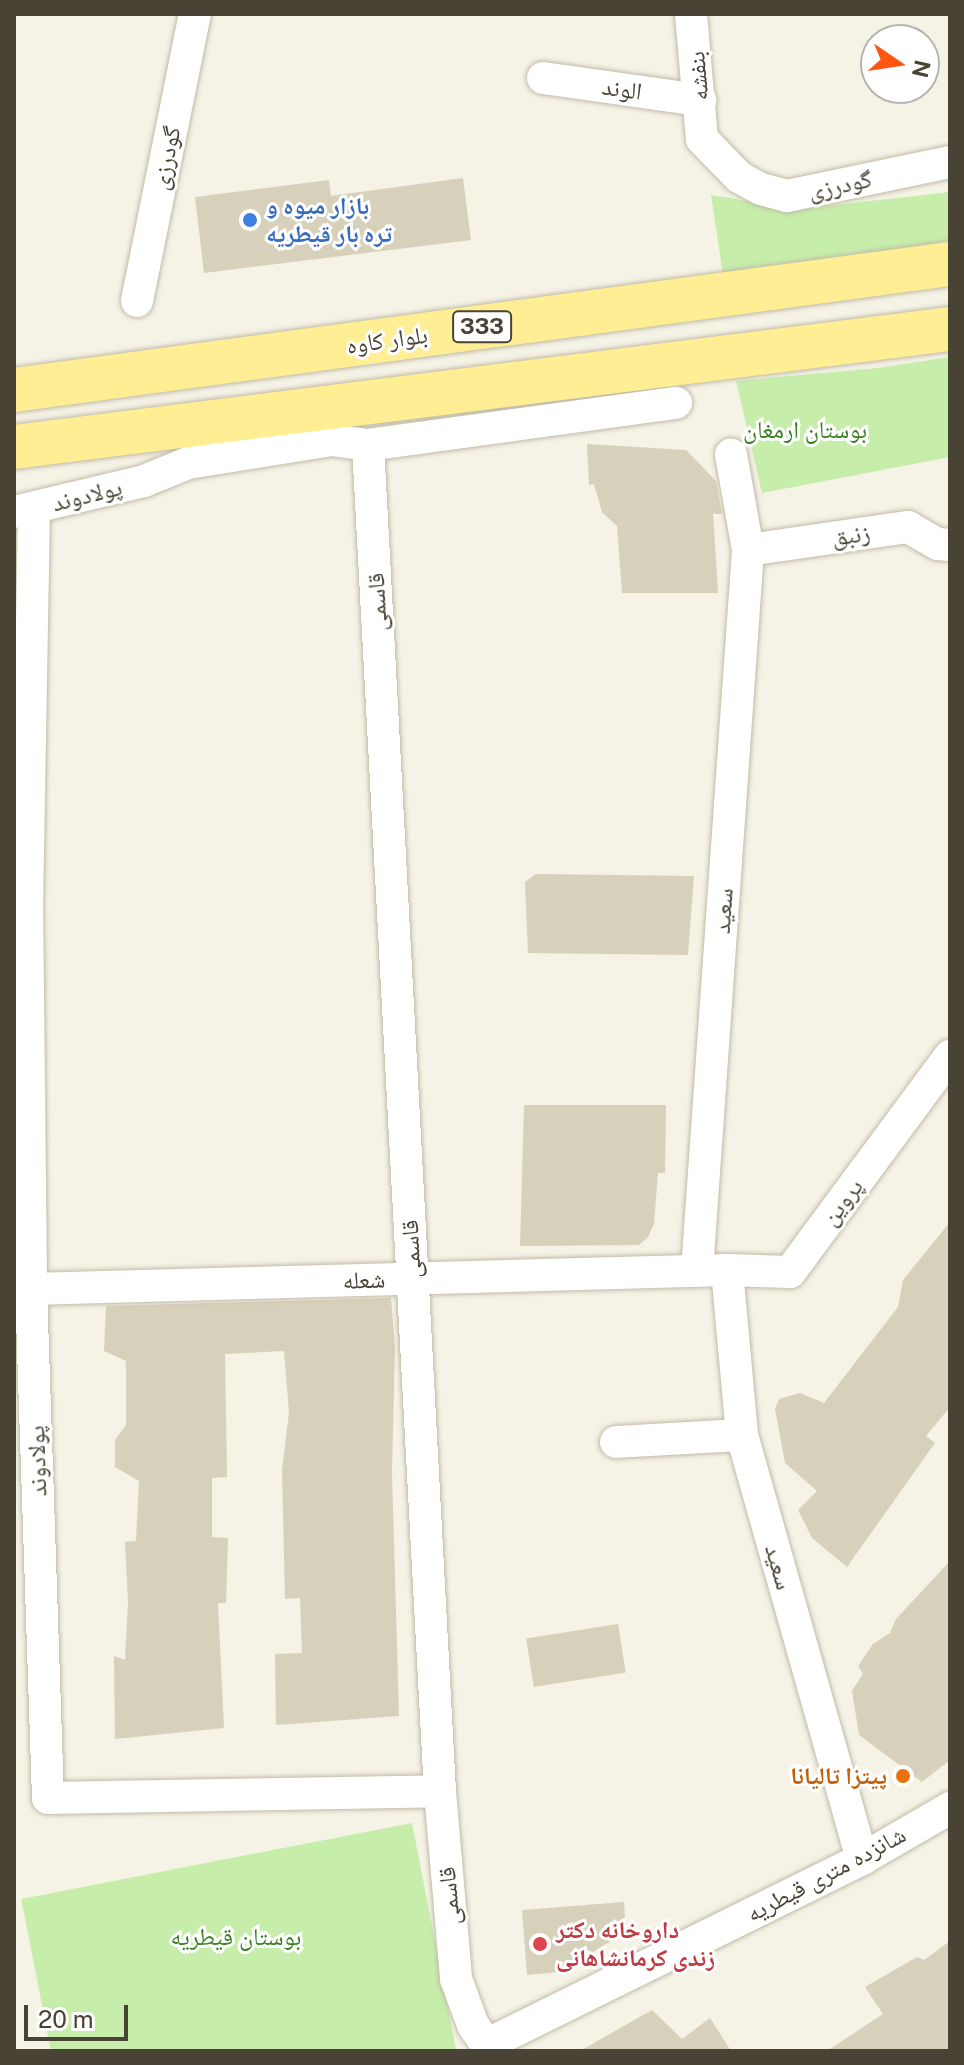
<!DOCTYPE html>
<meta charset="utf-8">
<style>
body{margin:0}
#map{position:relative;width:964px;height:2065px;overflow:hidden;background:#f5f2e6;font-family:"Public Sans","Noto Naskh Arabic",sans-serif}
div>[style]{position:absolute}
.green>*{inset:0;background:#c6edaa;transform-origin:0 0}
.building>*{inset:0;background:#d7d0ba;transform-origin:0 0}
.roads{filter:drop-shadow(0 0 2px #c1bba7) drop-shadow(0 0 2px #c1bba7)}
.minor>*{height:32px;margin:-16px;padding:0 16px;transform-origin:16px;border-radius:16px;background:#fff}
.primary>*{height:44px;margin:-22px;padding:0 22px;transform-origin:22px;border-radius:22px;background:#ffee94}
.dots>*{width:22px;height:22px;translate:-50% -50%;box-sizing:border-box;border:4px solid #fff;border-radius:50%}
span{translate:-50% -50%;white-space:nowrap;text-align:center;line-height:1.15;-webkit-text-stroke:6px #fff;paint-order:stroke}
.shield-label span{padding:2px 6px;background:#fff;border:2px solid;border-radius:6px;-webkit-text-stroke-width:0}
.shield-label{font-size:22px;color:#484334;font-weight:700}
.street-label{font-size:24px;color:#484334}
.shop-label{font-size:24px;color:#366cbe;font-weight:700}
.left{translate:0 -50%;text-align:left}
.park-label{font-size:24px;color:#398021}
.food-label{font-size:24px;color:#c56008;font-weight:700}
.right{translate:-100% -50%;text-align:right}
.health-label{font-size:24px;color:#be3a42;font-weight:700}
.frame{position:absolute;inset:0;border:16px solid #484334;pointer-events:none}
.north{position:absolute;left:860px;top:24px;width:80px;height:80px;box-sizing:border-box;background:#fff;border:2px solid #b6b4ae;border-radius:50%;rotate:103deg;font-size:22px;font-weight:700;line-height:32px;text-align:center;color:#484334}
.north::after{content:'';display:block;margin:auto;width:28px;height:36px;background:#ff5512;clip-path:polygon(50% 0,100% 100%,50% 72%,0 100%)}
.scale{position:absolute;left:24px;top:2005px;width:104px;height:36px;box-sizing:border-box;border:4px solid #484334;border-top:0;padding-left:10px;font-size:24px;line-height:28px;white-space:nowrap;color:#484334;-webkit-text-stroke:6px #fff;paint-order:stroke}
</style>
<div id="map">
<div class="green">
<i style="clip-path:polygon(950px 192px,950px 241px,723px 274px,711px 195px,798px 209px)"></i>
<i style="clip-path:polygon(950px 357px,950px 457px,762px 493px,736px 381px,878px 368px)"></i>
<i style="left:412px;top:1823px;width:233px;height:398px;rotate:79deg"></i>
</div>
<div class="building">
<i style="clip-path:polygon(463px 178px,471px 240px,204px 273px,195px 197px,329px 180px,331px 196px)"></i>
<i style="clip-path:polygon(587px 444px,686px 450px,716px 481px,722px 514px,713px 514px,718px 593px,622px 593px,617px 526px,602px 512px,594px 484px,589px 485px)"></i>
<i style="clip-path:polygon(536px 874px,694px 876px,688px 955px,528px 953px,525px 882px)"></i>
<i style="clip-path:polygon(524px 1105px,666px 1105px,665px 1173px,658px 1173px,654px 1224px,648px 1237px,639px 1245px,520px 1246px)"></i>
<i style="clip-path:polygon(950px 1222px,950px 1407px,926px 1436px,935px 1443px,847px 1567px,812px 1538px,798px 1510px,817px 1491px,785px 1463px,775px 1409px,779px 1399px,800px 1393px,824px 1403px,898px 1307px,903px 1280px)"></i>
<i style="clip-path:polygon(391px 1298px,395px 1347px,392px 1472px,399px 1716px,276px 1725px,275px 1654px,302px 1653px,300px 1598px,285px 1599px,282px 1471px,289px 1412px,284px 1351px,225px 1354px,227px 1477px,212px 1478px,212px 1537px,228px 1538px,226px 1603px,218px 1603px,224px 1728px,115px 1739px,114px 1656px,125px 1660px,128px 1603px,125px 1542px,136px 1541px,139px 1481px,115px 1467px,115px 1440px,126px 1425px,126px 1361px,104px 1351px,106px 1306px)"></i>
<i style="clip-path:polygon(950px 1561px,950px 1760px,922px 1782px,859px 1735px,852px 1691px,863px 1674px,858px 1666px,873px 1644px,890px 1633px,896px 1619px)"></i>
<i style="left:618px;top:1624px;width:49px;height:93px;rotate:81deg"></i>
<i style="clip-path:polygon(624px 1902px,626px 1932px,559px 1972px,527px 1975px,522px 1910px)"></i>
<i style="clip-path:polygon(950px 1941px,950px 2051px,827px 2051px,883px 2014px,865px 1987px,917px 1957px,924px 1960px)"></i>
<i style="clip-path:polygon(652px 2010px,682px 2039px,710px 2018px,731px 2051px,580px 2051px)"></i>
</div>
<div class="roads">
<div class="minor">
<i style="left:691px;top:14px;width:125px;rotate:85deg"></i>
<i style="left:702px;top:139px;width:53px;rotate:45.8deg"></i>
<i style="left:739px;top:177px;width:25px;rotate:29deg"></i>
<i style="left:761px;top:189px;width:27px;rotate:15deg"></i>
<i style="left:787px;top:196px;width:167px;rotate:-11.8deg"></i>
<i style="left:543px;top:78px;width:159px;rotate:8deg"></i>
<i style="left:137px;top:301px;width:293px;rotate:-78.6deg"></i>
<i style="left:368px;top:445px;width:1348px;rotate:86.94deg"></i>
<i style="left:440px;top:1791px;width:189px;rotate:85.1deg"></i>
<i style="left:456px;top:1979px;width:49px;rotate:69.7deg"></i>
<i style="left:473px;top:2025px;width:32px;rotate:55deg"></i>
<i style="left:34px;top:509px;width:388px;rotate:91deg"></i>
<i style="left:27px;top:897px;width:392px;rotate:89.4deg"></i>
<i style="left:31px;top:1289px;width:509px;rotate:88.09deg"></i>
<i style="left:48px;top:1798px;width:392px;rotate:-1deg"></i>
<i style="left:14px;top:512px;width:134px;rotate:-13.4deg"></i>
<i style="left:144px;top:481px;width:48px;rotate:-22.2deg"></i>
<i style="left:188px;top:463px;width:146px;rotate:-9.1deg"></i>
<i style="left:332px;top:440px;width:36px;rotate:8deg"></i>
<i style="left:368px;top:445px;width:311px;rotate:-7.8deg"></i>
<i style="left:748px;top:550px;width:162px;rotate:-8.2deg"></i>
<i style="left:908px;top:527px;width:34px;rotate:30deg"></i>
<i style="left:938px;top:544px;width:12px;rotate:5deg"></i>
<i style="left:727px;top:1270px;width:166px;rotate:84.8deg"></i>
<i style="left:742px;top:1435px;width:441px;rotate:74.2deg"></i>
<i style="left:697px;top:1271px;width:723px;rotate:-85.95deg"></i>
<i style="left:748px;top:550px;width:97px;rotate:-100.1deg"></i>
<i style="left:31px;top:1289px;width:696px;rotate:-1.56deg"></i>
<i style="left:727px;top:1270px;width:63px;rotate:1.8deg"></i>
<i style="left:790px;top:1272px;width:269px;rotate:-53.5deg"></i>
<i style="left:616px;top:1442px;width:126px;rotate:-3.2deg"></i>
<i style="left:486px;top:2045px;width:419px;rotate:-26.3deg"></i>
<i style="left:862px;top:1859px;width:102px;rotate:-30.1deg"></i>
</div>
<div class="primary">
<i style="left:14px;top:390px;width:944px;rotate:-7.67deg"></i>
<i style="left:14px;top:447px;width:943px;rotate:-7.19deg"></i>
</div>
</div>
<div class="dots">
<i style="left:250px;top:220px;background:#3f7fe0"></i>
<i style="left:903px;top:1776px;background:#e8710a"></i>
<i style="left:540px;top:1944px;background:#e0444e"></i>
</div>
<div class="shield-label">
<span style="left:482px;top:327px">333</span>
</div>
<div class="street-label">
<span style="left:698px;top:76px;rotate:-95deg">بنفشه</span>
<span style="left:622px;top:89px;rotate:8deg">الوند</span>
<span style="left:166px;top:158px;rotate:-78deg">گودرزی</span>
<span style="left:840px;top:185px;rotate:-12deg">گودرزی</span>
<span style="left:387px;top:340px;rotate:-8deg">بلوار کاوه</span>
<span style="left:87px;top:495px;rotate:-14deg">پولادوند</span>
<span style="left:851px;top:535px;rotate:-8deg">زنبق</span>
<span style="left:377px;top:602px;rotate:-93deg">قاسمی</span>
<span style="left:723px;top:911px;rotate:-86deg">سعید</span>
<span style="left:842px;top:1202px;rotate:-53deg">پروین</span>
<span style="left:411px;top:1249px;rotate:-93deg">قاسمی</span>
<span style="left:364px;top:1280px;rotate:-2deg">شعله</span>
<span style="left:37px;top:1461px;rotate:-92deg">پولادوند</span>
<span style="left:779px;top:1567px;rotate:74deg">سعید</span>
<span style="left:826px;top:1874px;rotate:-28deg">شانزده متری قیطریه</span>
<span style="left:449px;top:1896px;rotate:-95deg">قاسمی</span>
</div>
<div class="shop-label">
<span class="left" style="left:266px;top:220px">بازار میوه و<br>تره بار قیطریه</span>
</div>
<div class="park-label">
<span style="left:805px;top:430px">بوستان ارمغان</span>
<span style="left:236px;top:1937px">بوستان قیطریه</span>
</div>
<div class="food-label">
<span class="right" style="left:887px;top:1776px">پیتزا تالیانا</span>
</div>
<div class="health-label">
<span class="left" style="left:556px;top:1944px">داروخانه دکتر<br>زندی کرمانشاهانی</span>
</div>
<div class="frame"></div>
<div class="north">N</div>
<div class="scale">20 m</div>
</div>
